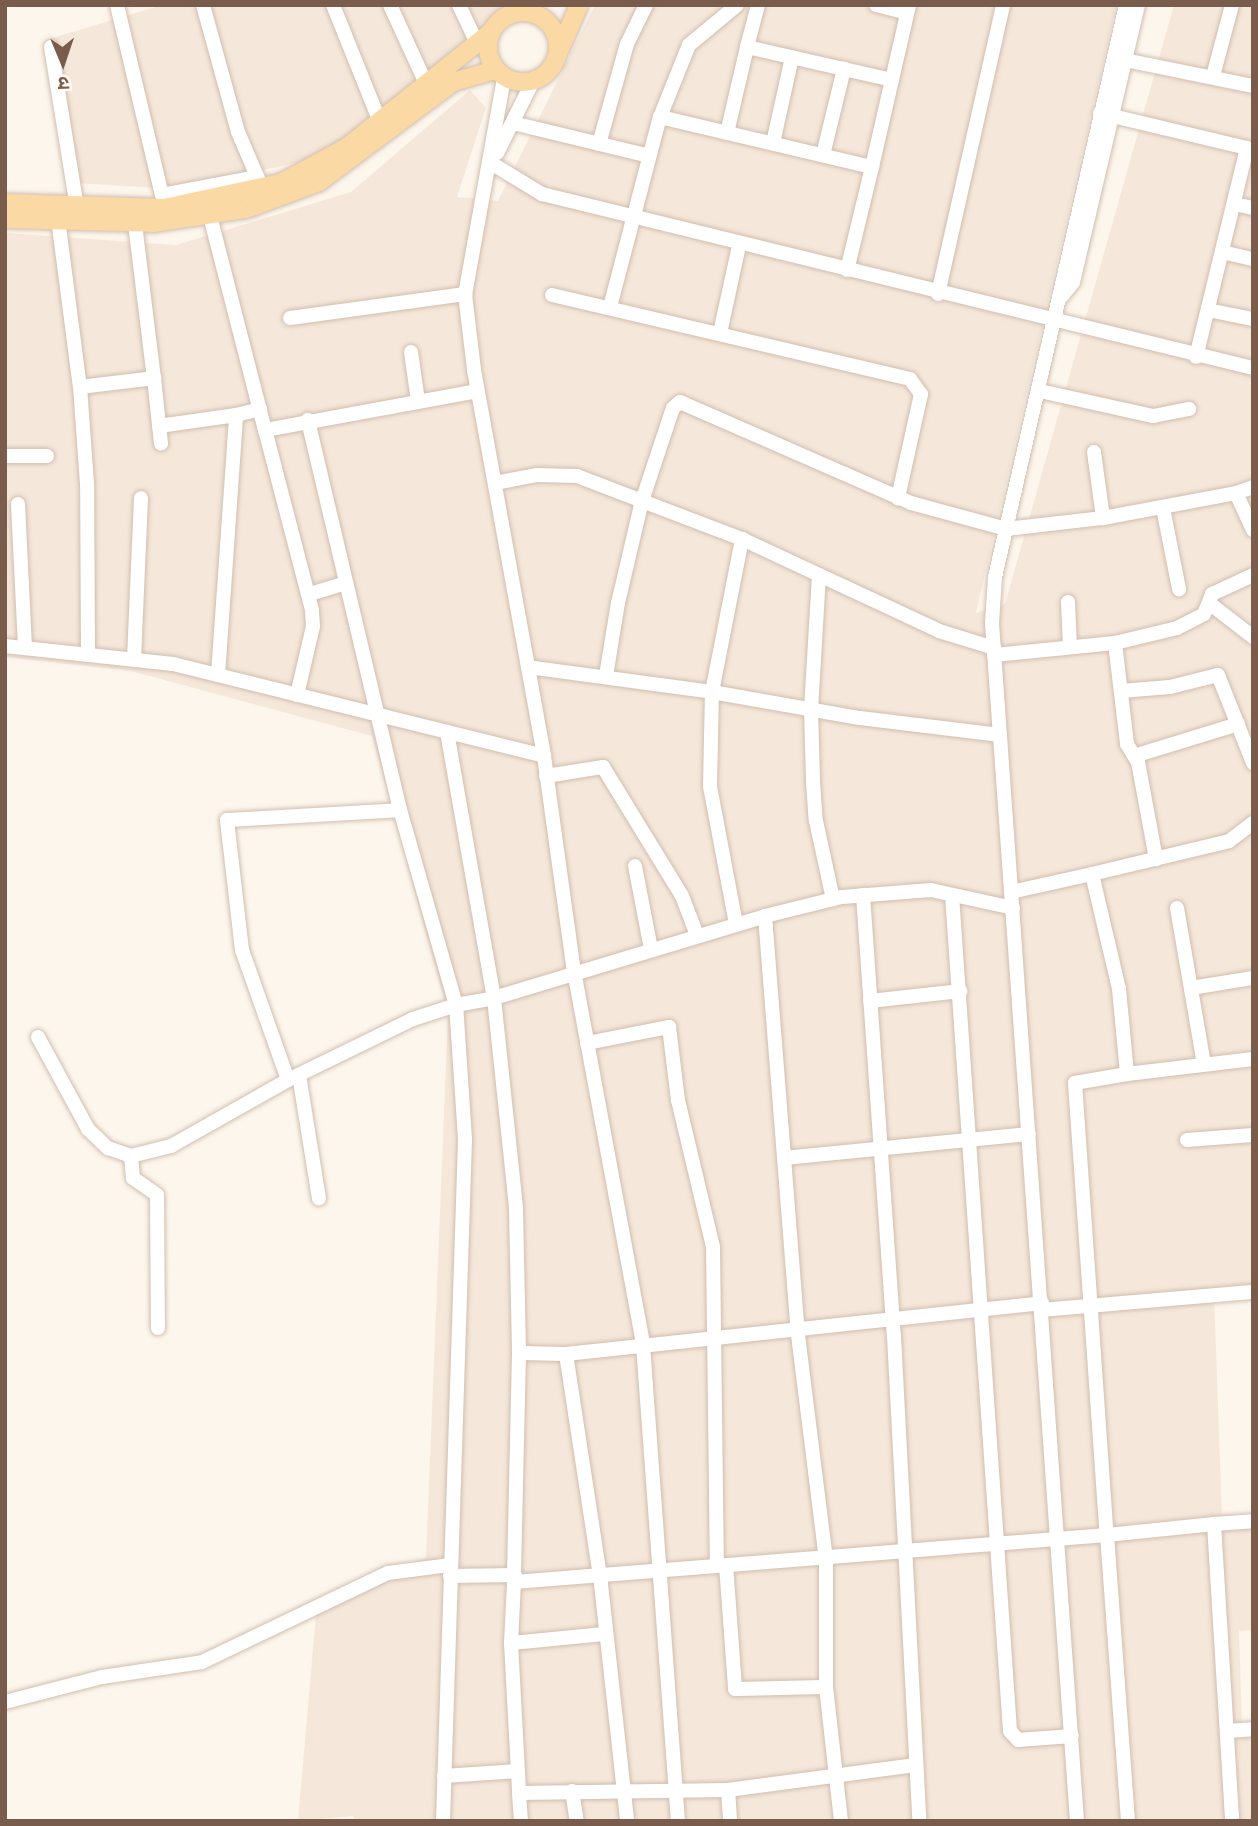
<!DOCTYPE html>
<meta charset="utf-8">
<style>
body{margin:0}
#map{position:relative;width:1258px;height:1826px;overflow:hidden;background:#fdf6ec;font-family:Mulish,"Noto Sans Devanagari",sans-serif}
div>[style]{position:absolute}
.residential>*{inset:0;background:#f5e8da}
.roads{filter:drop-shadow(0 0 2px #d1beb0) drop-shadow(0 0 2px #d1beb0)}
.minor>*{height:14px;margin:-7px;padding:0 7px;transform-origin:7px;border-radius:7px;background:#fff}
.major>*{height:18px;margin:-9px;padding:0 9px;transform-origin:9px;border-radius:9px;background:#fbd9a5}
.major>.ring{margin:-9px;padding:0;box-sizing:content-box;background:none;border:18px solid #fbd9a5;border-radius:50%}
span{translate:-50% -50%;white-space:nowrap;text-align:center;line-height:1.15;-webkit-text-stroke:5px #fffaf3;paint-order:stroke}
.frame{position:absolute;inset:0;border:7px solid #7a5c4d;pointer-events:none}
.north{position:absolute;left:28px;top:28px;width:70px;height:70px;-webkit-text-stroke:5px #fffaf3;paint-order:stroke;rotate:178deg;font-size:19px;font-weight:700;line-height:28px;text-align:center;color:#7a5c4d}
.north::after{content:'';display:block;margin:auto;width:24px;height:32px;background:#7a5c4d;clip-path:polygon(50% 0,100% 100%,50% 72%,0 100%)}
</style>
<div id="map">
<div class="residential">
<i style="clip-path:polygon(162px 5px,508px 5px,336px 154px,176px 189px,75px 183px,46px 40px)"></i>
<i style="clip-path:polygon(595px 5px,1116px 5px,976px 613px,1005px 604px,1174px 5px,1253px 5px,1253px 1294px,1214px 1294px,1222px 1517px,1253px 1520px,1253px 1630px,1239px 1631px,1242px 1725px,1253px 1725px,1253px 1821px,355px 1821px,353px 1816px,298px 1821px,316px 1614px,352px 1590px,426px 1558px,448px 1014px,372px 736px,131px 671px,5px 657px,5px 233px,176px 245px,351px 192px,470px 90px,486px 108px,457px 197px,498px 201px)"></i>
</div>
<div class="roads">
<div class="minor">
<i style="left:117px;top:5px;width:195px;rotate:76.7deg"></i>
<i style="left:162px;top:195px;width:97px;rotate:-10.7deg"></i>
<i style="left:203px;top:5px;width:132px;rotate:74.6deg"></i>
<i style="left:238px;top:132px;width:56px;rotate:66.7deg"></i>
<i style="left:333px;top:5px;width:126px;rotate:68.1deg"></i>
<i style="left:390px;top:5px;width:89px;rotate:65.4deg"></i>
<i style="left:459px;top:5px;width:42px;rotate:64.7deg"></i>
<i style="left:758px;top:5px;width:43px;rotate:104.7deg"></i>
<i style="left:747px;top:47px;width:149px;rotate:12.8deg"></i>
<i style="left:876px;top:5px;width:32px;rotate:14deg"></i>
<i style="left:51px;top:47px;width:163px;rotate:80.8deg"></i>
<i style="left:1125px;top:60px;width:131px;rotate:11.5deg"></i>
<i style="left:1213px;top:76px;width:73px;rotate:-75deg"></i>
<i style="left:504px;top:78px;width:219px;rotate:100.2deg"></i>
<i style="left:465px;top:294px;width:77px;rotate:83.2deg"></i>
<i style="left:474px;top:370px;width:392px;rotate:79.7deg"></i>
<i style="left:1100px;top:113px;width:151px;rotate:13.4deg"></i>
<i style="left:1247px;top:148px;width:215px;rotate:103.7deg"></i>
<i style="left:660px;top:117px;width:78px;rotate:-68.1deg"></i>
<i style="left:689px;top:45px;width:62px;rotate:-39.8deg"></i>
<i style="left:513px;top:123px;width:140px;rotate:13.6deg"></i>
<i style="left:727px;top:133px;width:88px;rotate:-76.9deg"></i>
<i style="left:773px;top:143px;width:88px;rotate:-77.5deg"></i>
<i style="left:599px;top:144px;width:104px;rotate:-74.4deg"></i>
<i style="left:627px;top:44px;width:43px;rotate:-64deg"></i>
<i style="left:497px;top:153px;width:80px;rotate:-63.4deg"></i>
<i style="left:823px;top:155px;width:89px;rotate:-76.3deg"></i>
<i style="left:491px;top:163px;width:60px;rotate:31.3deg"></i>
<i style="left:542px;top:194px;width:732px;rotate:13.75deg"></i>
<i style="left:872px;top:167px;width:166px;rotate:-77.1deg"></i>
<i style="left:1234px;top:204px;width:19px;rotate:12deg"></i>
<i style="left:57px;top:211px;width:177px;rotate:82.6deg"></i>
<i style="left:210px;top:216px;width:221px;rotate:75.6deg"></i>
<i style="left:135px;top:224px;width:155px;rotate:83deg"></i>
<i style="left:1222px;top:252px;width:32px;rotate:13deg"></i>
<i style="left:938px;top:294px;width:296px;rotate:-77.3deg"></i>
<i style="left:552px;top:295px;width:368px;rotate:13.2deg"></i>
<i style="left:910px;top:379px;width:19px;rotate:54deg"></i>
<i style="left:921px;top:394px;width:107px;rotate:102.5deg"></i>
<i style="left:1061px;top:297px;width:19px;rotate:-51deg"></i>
<i style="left:1073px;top:282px;width:285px;rotate:-76.8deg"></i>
<i style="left:610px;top:307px;width:196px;rotate:-75.3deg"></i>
<i style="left:660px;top:117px;width:218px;rotate:13.3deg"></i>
<i style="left:872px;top:167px;width:106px;rotate:103.6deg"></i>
<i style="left:1208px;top:310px;width:46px;rotate:11.3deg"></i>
<i style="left:290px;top:318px;width:177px;rotate:-7.8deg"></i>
<i style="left:720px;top:333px;width:89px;rotate:-77.7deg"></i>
<i style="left:411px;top:352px;width:49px;rotate:81.9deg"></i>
<i style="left:1040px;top:391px;width:116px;rotate:12.5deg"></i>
<i style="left:1153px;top:416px;width:37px;rotate:-11deg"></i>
<i style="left:159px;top:426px;width:78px;rotate:-8.1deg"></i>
<i style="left:1094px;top:452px;width:67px;rotate:82.2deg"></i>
<i style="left:5px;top:456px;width:42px"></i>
<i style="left:495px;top:483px;width:43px;rotate:-10.8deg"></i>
<i style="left:537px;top:475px;width:40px;rotate:1.4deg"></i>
<i style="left:577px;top:476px;width:70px;rotate:21deg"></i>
<i style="left:642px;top:501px;width:98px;rotate:-71.6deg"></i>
<i style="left:673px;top:408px;width:9px;rotate:-41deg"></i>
<i style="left:680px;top:402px;width:252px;rotate:23.6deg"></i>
<i style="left:911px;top:503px;width:98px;rotate:15.3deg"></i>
<i style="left:1006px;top:529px;width:98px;rotate:-6.5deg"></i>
<i style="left:1103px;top:518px;width:135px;rotate:-10.6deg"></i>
<i style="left:1236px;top:493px;width:41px;rotate:65.3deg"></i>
<i style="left:1236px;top:493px;width:18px;rotate:-19deg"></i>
<i style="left:18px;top:504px;width:143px;rotate:87.2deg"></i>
<i style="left:1163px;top:508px;width:83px;rotate:78.8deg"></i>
<i style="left:819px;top:575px;width:134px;rotate:93.4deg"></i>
<i style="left:811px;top:709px;width:73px;rotate:88.4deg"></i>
<i style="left:813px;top:782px;width:39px;rotate:86deg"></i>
<i style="left:816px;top:821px;width:80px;rotate:77.7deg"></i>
<i style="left:310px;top:594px;width:37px;rotate:-17deg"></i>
<i style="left:1068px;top:602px;width:45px;rotate:87.5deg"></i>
<i style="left:1209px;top:603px;width:56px;rotate:37.7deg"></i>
<i style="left:1115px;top:643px;width:64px;rotate:-13.6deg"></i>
<i style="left:1177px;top:628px;width:30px;rotate:-27deg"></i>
<i style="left:1204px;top:614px;width:22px;rotate:-68deg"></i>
<i style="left:1212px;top:594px;width:45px;rotate:-24.9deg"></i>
<i style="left:5px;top:646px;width:169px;rotate:6.1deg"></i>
<i style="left:173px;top:664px;width:382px;rotate:13.9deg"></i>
<i style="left:544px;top:756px;width:217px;rotate:82.1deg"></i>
<i style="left:574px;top:971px;width:380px;rotate:79.5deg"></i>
<i style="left:643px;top:1345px;width:477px;rotate:85.8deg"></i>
<i style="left:88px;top:653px;width:169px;rotate:-90.3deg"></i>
<i style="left:87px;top:484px;width:97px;rotate:-94.1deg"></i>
<i style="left:80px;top:387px;width:75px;rotate:-6.9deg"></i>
<i style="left:154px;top:378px;width:66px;rotate:83.9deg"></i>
<i style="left:994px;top:655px;width:122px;rotate:-5.7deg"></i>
<i style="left:1115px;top:643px;width:102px;rotate:83.2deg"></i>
<i style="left:1127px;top:744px;width:21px;rotate:59deg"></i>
<i style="left:1138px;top:762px;width:99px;rotate:79.5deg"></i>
<i style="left:134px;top:659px;width:161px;rotate:-87.5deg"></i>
<i style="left:528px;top:667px;width:186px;rotate:7.7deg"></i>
<i style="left:712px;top:692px;width:156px;rotate:-78.9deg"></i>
<i style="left:742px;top:539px;width:217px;rotate:25deg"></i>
<i style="left:939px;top:631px;width:58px;rotate:17.2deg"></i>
<i style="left:218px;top:675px;width:261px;rotate:-86deg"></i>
<i style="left:236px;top:415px;width:25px;rotate:-14deg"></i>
<i style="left:606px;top:676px;width:74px;rotate:-80.7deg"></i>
<i style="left:618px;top:603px;width:105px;rotate:-76.8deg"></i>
<i style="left:642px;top:501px;width:107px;rotate:20.8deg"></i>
<i style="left:1121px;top:691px;width:49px;rotate:-4.7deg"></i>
<i style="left:1170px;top:687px;width:49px;rotate:-14deg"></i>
<i style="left:1218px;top:675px;width:95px;rotate:68.3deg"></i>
<i style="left:297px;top:695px;width:71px;rotate:-76.9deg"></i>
<i style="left:313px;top:626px;width:16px;rotate:-94deg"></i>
<i style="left:312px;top:610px;width:186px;rotate:-104.6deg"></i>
<i style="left:265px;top:430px;width:216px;rotate:-10.4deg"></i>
<i style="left:447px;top:732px;width:270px;rotate:80deg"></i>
<i style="left:494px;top:998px;width:212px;rotate:84deg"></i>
<i style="left:516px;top:1209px;width:144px;rotate:88.8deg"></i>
<i style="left:519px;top:1353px;width:229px;rotate:91.3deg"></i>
<i style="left:514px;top:1582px;width:595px;rotate:-4.53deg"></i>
<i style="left:1107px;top:1535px;width:287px;rotate:85.8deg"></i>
<i style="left:1134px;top:756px;width:109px;rotate:-17.1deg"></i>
<i style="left:546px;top:776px;width:58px;rotate:-9deg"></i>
<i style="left:603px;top:767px;width:151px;rotate:58.5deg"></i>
<i style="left:682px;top:896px;width:42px;rotate:69deg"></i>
<i style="left:635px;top:866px;width:85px;rotate:79.1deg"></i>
<i style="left:1092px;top:874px;width:141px;rotate:-13.5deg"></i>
<i style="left:1229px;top:841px;width:30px;rotate:-37deg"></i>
<i style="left:1011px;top:892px;width:83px;rotate:-12.5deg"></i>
<i style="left:1092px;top:874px;width:70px;rotate:76.8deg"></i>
<i style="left:1108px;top:942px;width:48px;rotate:76.8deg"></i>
<i style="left:1119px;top:989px;width:85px;rotate:84.6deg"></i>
<i style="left:1127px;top:1074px;width:53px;rotate:170.2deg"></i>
<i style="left:1075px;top:1083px;width:453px;rotate:86deg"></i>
<i style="left:1107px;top:1535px;width:108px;rotate:-5.9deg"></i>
<i style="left:1214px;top:1524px;width:298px;rotate:86.5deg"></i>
<i style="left:863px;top:895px;width:442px;rotate:86deg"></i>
<i style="left:894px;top:1336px;width:486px;rotate:87deg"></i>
<i style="left:952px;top:895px;width:838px;rotate:86.03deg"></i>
<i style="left:1010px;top:1731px;width:12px;rotate:48deg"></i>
<i style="left:1018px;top:1740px;width:54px;rotate:-4.2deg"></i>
<i style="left:1177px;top:908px;width:158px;rotate:80.2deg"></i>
<i style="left:765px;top:916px;width:412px;rotate:85.5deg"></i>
<i style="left:797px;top:1327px;width:235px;rotate:82.9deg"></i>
<i style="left:826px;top:1560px;width:127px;rotate:90deg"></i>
<i style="left:826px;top:1687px;width:135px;rotate:83.6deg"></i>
<i style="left:736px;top:924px;width:140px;rotate:-100.7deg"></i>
<i style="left:710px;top:786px;width:94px;rotate:-88.8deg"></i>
<i style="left:712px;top:692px;width:150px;rotate:10deg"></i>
<i style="left:860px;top:718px;width:141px;rotate:6.9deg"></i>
<i style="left:1191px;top:988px;width:63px;rotate:-9.2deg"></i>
<i style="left:870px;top:1001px;width:91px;rotate:-6.3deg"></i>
<i style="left:38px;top:1037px;width:105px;rotate:61.5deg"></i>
<i style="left:88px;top:1129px;width:28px;rotate:44deg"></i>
<i style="left:108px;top:1148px;width:24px;rotate:19deg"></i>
<i style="left:131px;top:1156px;width:41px;rotate:-14deg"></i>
<i style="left:171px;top:1146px;width:134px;rotate:-29.4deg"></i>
<i style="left:288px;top:1080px;width:139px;rotate:-26deg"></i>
<i style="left:413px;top:1019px;width:45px;rotate:-18deg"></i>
<i style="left:456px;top:1005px;width:203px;rotate:-106deg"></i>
<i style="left:400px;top:810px;width:401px;rotate:-103.3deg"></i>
<i style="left:587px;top:1043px;width:84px;rotate:-11deg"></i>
<i style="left:669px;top:1027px;width:74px;rotate:83deg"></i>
<i style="left:678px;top:1100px;width:151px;rotate:76.6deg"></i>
<i style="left:713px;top:1247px;width:319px;rotate:89.3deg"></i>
<i style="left:1127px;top:1074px;width:127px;rotate:-6.8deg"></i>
<i style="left:299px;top:1075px;width:125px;rotate:80.8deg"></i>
<i style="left:288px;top:1080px;width:138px;rotate:-109.5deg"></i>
<i style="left:242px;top:950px;width:131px;rotate:-96.6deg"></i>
<i style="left:227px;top:820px;width:173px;rotate:-3.3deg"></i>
<i style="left:1187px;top:1140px;width:66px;rotate:-4.3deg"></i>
<i style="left:131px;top:1156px;width:22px;rotate:85deg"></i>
<i style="left:133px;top:1178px;width:29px;rotate:35deg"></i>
<i style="left:157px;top:1195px;width:133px;rotate:89.6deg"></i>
<i style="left:784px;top:1158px;width:246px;rotate:-5.6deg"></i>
<i style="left:1042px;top:1310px;width:212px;rotate:-4.9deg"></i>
<i style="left:519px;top:1353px;width:47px;rotate:1.2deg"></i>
<i style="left:566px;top:1354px;width:224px;rotate:81.3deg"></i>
<i style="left:600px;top:1575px;width:247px;rotate:83.7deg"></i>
<i style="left:566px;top:1354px;width:479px;rotate:-6.1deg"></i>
<i style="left:1214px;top:1524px;width:39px;rotate:-4deg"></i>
<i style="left:726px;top:1565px;width:124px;rotate:85.8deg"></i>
<i style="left:735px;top:1689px;width:91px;rotate:-1.3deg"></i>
<i style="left:450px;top:1576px;width:65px;rotate:-0.9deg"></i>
<i style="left:514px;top:1582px;width:61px;rotate:92.8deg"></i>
<i style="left:511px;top:1643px;width:150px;rotate:86.9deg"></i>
<i style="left:519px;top:1793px;width:209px;rotate:-0.8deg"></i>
<i style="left:728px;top:1790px;width:189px;rotate:-7.6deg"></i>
<i style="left:511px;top:1643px;width:94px;rotate:-5.5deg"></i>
<i style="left:5px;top:1702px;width:100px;rotate:-14.5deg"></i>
<i style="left:102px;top:1677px;width:101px;rotate:-8.5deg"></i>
<i style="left:202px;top:1662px;width:206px;rotate:-25.6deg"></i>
<i style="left:388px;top:1573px;width:63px;rotate:-7.4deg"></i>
<i style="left:1227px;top:1731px;width:26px;rotate:-4deg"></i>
<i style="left:444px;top:1776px;width:74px;rotate:-3.9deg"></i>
<i style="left:728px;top:1790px;width:31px;rotate:86deg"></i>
<i style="left:572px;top:1791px;width:30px;rotate:81deg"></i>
<i style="left:519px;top:1793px;width:28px;rotate:86deg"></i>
<i style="left:443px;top:1821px;width:682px;rotate:-88.15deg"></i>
<i style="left:465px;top:1139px;width:134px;rotate:-93.8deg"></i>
<i style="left:456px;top:1005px;width:39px;rotate:-10deg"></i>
<i style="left:494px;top:998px;width:283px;rotate:-16.8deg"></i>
<i style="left:765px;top:916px;width:79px;rotate:-13.9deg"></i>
<i style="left:842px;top:897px;width:89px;rotate:-4.5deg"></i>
<i style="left:931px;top:890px;width:84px;rotate:12.4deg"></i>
<i style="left:1077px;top:1821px;width:1201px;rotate:-94.06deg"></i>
<i style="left:992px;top:623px;width:46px;rotate:-86.3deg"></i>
<i style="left:995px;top:577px;width:587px;rotate:-77.1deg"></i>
</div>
<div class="major">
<i class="ring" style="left:488px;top:12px;width:52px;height:52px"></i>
<i style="left:558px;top:54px;width:53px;rotate:-66.8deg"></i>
<i style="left:5px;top:203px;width:159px;rotate:1.8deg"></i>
<i style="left:164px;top:208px;width:120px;rotate:-12.1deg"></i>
<i style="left:281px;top:183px;width:75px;rotate:-28.6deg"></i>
<i style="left:347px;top:147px;width:183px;rotate:-38.6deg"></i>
<i style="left:5px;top:219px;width:148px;rotate:1.5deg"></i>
<i style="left:153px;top:223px;width:94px;rotate:-8.6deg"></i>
<i style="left:246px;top:209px;width:78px;rotate:-20.3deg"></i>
<i style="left:319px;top:182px;width:167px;rotate:-36.7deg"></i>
<i style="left:453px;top:82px;width:44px;rotate:-15.9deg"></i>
</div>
</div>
<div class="frame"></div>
<div class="north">उ</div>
</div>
